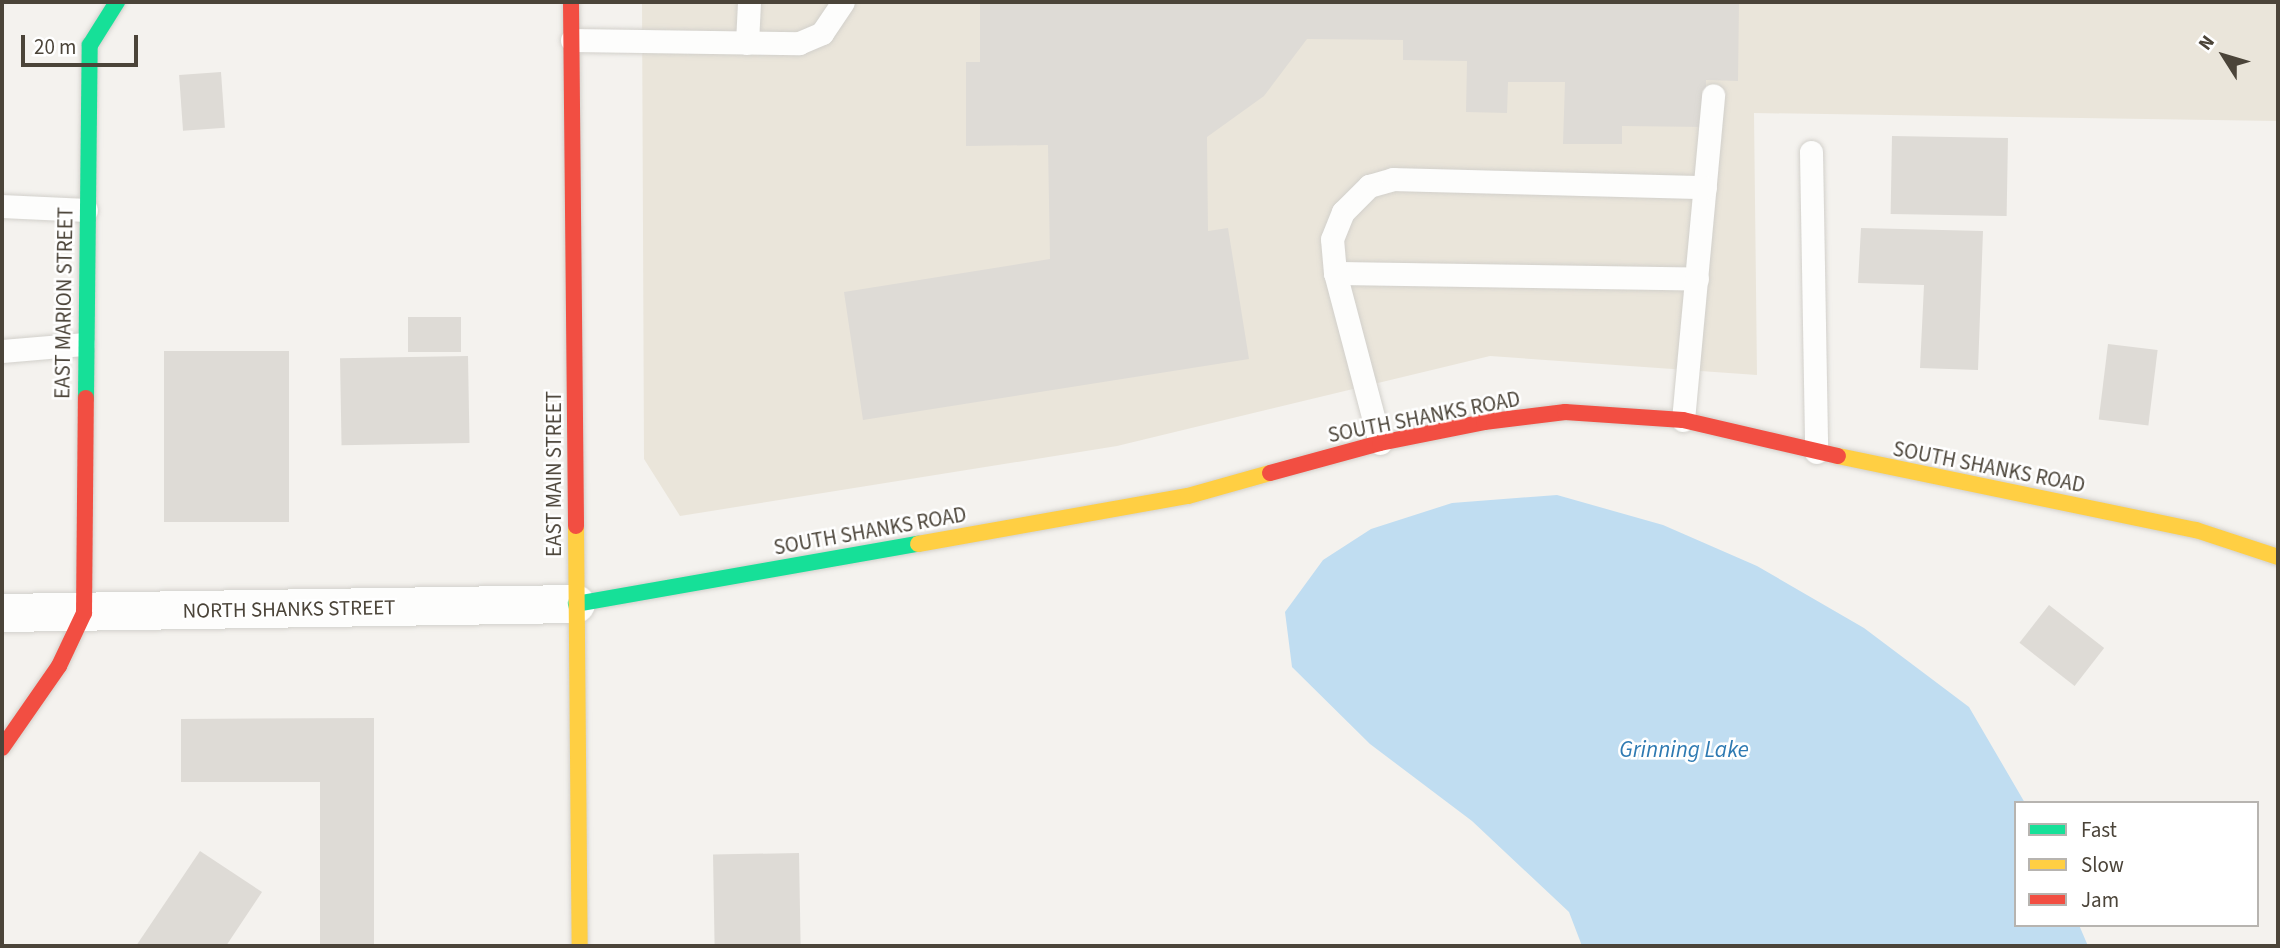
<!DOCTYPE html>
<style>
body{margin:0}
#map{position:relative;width:2280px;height:948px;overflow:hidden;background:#f4f2ee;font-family:"Source Sans 3",sans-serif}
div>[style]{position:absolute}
.education>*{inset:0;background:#eae5da}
.water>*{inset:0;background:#c0ddf1}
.building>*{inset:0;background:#dedbd6;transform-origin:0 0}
.roads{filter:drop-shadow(0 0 2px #d2d0cb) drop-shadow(0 0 2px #d2d0cb)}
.lane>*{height:23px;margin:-11.5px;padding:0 11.5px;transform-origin:11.5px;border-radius:11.5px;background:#fdfdfc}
.street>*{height:38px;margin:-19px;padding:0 19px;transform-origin:19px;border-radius:19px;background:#fdfdfc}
.fast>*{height:16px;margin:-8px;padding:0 8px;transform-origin:8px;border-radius:8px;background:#16e098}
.slow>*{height:16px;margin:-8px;padding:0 8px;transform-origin:8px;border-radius:8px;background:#ffcf43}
.jam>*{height:16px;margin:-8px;padding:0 8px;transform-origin:8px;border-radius:8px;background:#f24e42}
span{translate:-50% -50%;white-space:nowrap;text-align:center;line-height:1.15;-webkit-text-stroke:5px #fff;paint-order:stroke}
.street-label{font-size:21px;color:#4b4439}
.water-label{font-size:23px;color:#2e7ab2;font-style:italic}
.frame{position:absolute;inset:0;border:4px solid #4b4439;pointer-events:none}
.legend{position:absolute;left:2014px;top:801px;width:245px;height:126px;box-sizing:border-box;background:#fff;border:2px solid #b7b4b0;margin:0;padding:9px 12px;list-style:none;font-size:21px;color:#4b4439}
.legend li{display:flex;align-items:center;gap:14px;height:35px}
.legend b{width:35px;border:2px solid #b7b4b0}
.north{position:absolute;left:2189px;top:21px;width:70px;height:70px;-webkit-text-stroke:5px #fff;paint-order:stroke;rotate:307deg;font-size:19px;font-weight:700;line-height:28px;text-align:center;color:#4b4439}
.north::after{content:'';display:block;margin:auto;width:24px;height:32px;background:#4b4439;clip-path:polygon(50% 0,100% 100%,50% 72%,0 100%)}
.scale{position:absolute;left:21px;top:35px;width:117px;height:32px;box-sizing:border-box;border:4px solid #4b4439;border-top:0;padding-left:9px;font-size:21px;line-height:24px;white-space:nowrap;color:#4b4439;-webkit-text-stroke:5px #fff;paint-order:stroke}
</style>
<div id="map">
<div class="education">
<i style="clip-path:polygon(642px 2px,2278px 2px,2278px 121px,1754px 113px,1757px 375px,1490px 356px,1117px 446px,680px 516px,644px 459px)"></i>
</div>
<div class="water">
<i style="clip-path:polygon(1557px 495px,1663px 525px,1757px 566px,1864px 628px,1969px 707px,2025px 803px,2016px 803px,2016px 925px,2079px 925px,2088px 946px,1582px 946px,1569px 912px,1472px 821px,1370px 744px,1292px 667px,1285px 612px,1323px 560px,1371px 529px,1452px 503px)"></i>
</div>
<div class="building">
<i style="clip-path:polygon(980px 2px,1739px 2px,1738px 81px,1706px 80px,1706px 127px,1622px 126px,1622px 144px,1563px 144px,1565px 82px,1508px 82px,1507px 113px,1466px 112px,1467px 61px,1403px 60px,1403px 40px,1307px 39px,1264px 96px,1207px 137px,1208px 231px,1228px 228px,1249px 359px,863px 420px,844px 292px,1050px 259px,1048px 145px,966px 146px,966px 62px,980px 62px)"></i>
<i style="left:221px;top:72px;width:56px;height:42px;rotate:86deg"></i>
<i style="left:1892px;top:136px;width:116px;height:78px;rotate:1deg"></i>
<i style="clip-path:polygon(1861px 228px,1983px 231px,1978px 370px,1920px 368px,1924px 285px,1858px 283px)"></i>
<i style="left:408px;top:317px;width:53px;height:35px"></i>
<i style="left:2108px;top:344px;width:50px;height:76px;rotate:7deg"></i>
<i style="left:164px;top:351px;width:125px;height:171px"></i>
<i style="left:468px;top:356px;width:87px;height:128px;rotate:89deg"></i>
<i style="left:2049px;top:605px;width:70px;height:48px;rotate:38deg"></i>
<i style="clip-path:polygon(374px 718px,374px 946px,320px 946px,320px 782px,181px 782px,181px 719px)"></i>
<i style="clip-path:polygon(200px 851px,262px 892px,226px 946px,136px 946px)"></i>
<i style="left:799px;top:853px;width:93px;height:86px;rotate:89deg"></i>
</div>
<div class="roads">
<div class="lane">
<i style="left:572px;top:40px;width:227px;rotate:0.8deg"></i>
<i style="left:799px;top:43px;width:25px;rotate:-23deg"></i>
<i style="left:822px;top:33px;width:37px;rotate:-56deg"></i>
<i style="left:747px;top:43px;width:41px;rotate:-87.2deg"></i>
<i style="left:1811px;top:152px;width:300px;rotate:89deg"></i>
<i style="left:2px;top:206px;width:84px;rotate:2.7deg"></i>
<i style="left:1335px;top:273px;width:362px;rotate:0.9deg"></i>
<i style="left:2px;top:351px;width:81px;rotate:-4.9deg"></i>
<i style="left:1683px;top:420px;width:326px;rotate:-84.7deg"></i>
<i style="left:1380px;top:443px;width:176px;rotate:-104.8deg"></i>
<i style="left:1335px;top:273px;width:34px;rotate:-95deg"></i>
<i style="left:1332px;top:239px;width:29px;rotate:-68deg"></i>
<i style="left:1343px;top:212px;width:37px;rotate:-45deg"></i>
<i style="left:1369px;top:186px;width:25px;rotate:-16deg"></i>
<i style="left:1393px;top:179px;width:312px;rotate:1.5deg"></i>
</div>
<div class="street">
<i style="left:2px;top:613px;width:574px;rotate:-0.9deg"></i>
</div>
<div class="fast">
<i style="left:86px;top:398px;width:353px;rotate:-89.4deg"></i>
<i style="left:90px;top:45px;width:51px;rotate:-57.9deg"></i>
<i style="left:576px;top:604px;width:347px;rotate:-10deg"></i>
</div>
<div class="slow">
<i style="left:1838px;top:456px;width:366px;rotate:11.7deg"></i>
<i style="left:2196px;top:530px;width:86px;rotate:18.2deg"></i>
<i style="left:576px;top:526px;width:420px;rotate:89.5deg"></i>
<i style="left:918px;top:544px;width:274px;rotate:-10.1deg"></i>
<i style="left:1188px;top:496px;width:85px;rotate:-15.7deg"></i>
</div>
<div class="jam">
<i style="left:571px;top:2px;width:524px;rotate:89.45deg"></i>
<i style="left:1270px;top:473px;width:114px;rotate:-15.3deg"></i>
<i style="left:1380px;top:443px;width:106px;rotate:-11.4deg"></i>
<i style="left:1484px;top:422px;width:82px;rotate:-7deg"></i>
<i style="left:1565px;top:412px;width:118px;rotate:3.9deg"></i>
<i style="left:1683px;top:420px;width:159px;rotate:13.1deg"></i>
<i style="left:2px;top:748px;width:100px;rotate:-55.2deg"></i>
<i style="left:59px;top:666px;width:59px;rotate:-64.7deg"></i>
<i style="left:84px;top:613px;width:215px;rotate:-89.5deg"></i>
</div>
</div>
<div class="street-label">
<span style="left:64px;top:303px;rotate:-89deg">EAST MARION STREET</span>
<span style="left:1424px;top:417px;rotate:-11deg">SOUTH SHANKS ROAD</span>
<span style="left:1989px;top:467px;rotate:11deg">SOUTH SHANKS ROAD</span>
<span style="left:554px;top:474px;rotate:-90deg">EAST MAIN STREET</span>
<span style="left:870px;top:531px;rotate:-10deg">SOUTH SHANKS ROAD</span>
<span style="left:289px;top:609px;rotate:-1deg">NORTH SHANKS STREET</span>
</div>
<div class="water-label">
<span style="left:1684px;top:750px">Grinning Lake</span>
</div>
<div class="frame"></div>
<ul class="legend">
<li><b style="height:9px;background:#16e098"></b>Fast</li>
<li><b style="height:9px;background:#ffcf43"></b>Slow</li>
<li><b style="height:9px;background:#f24e42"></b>Jam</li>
</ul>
<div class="north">N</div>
<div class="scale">20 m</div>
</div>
